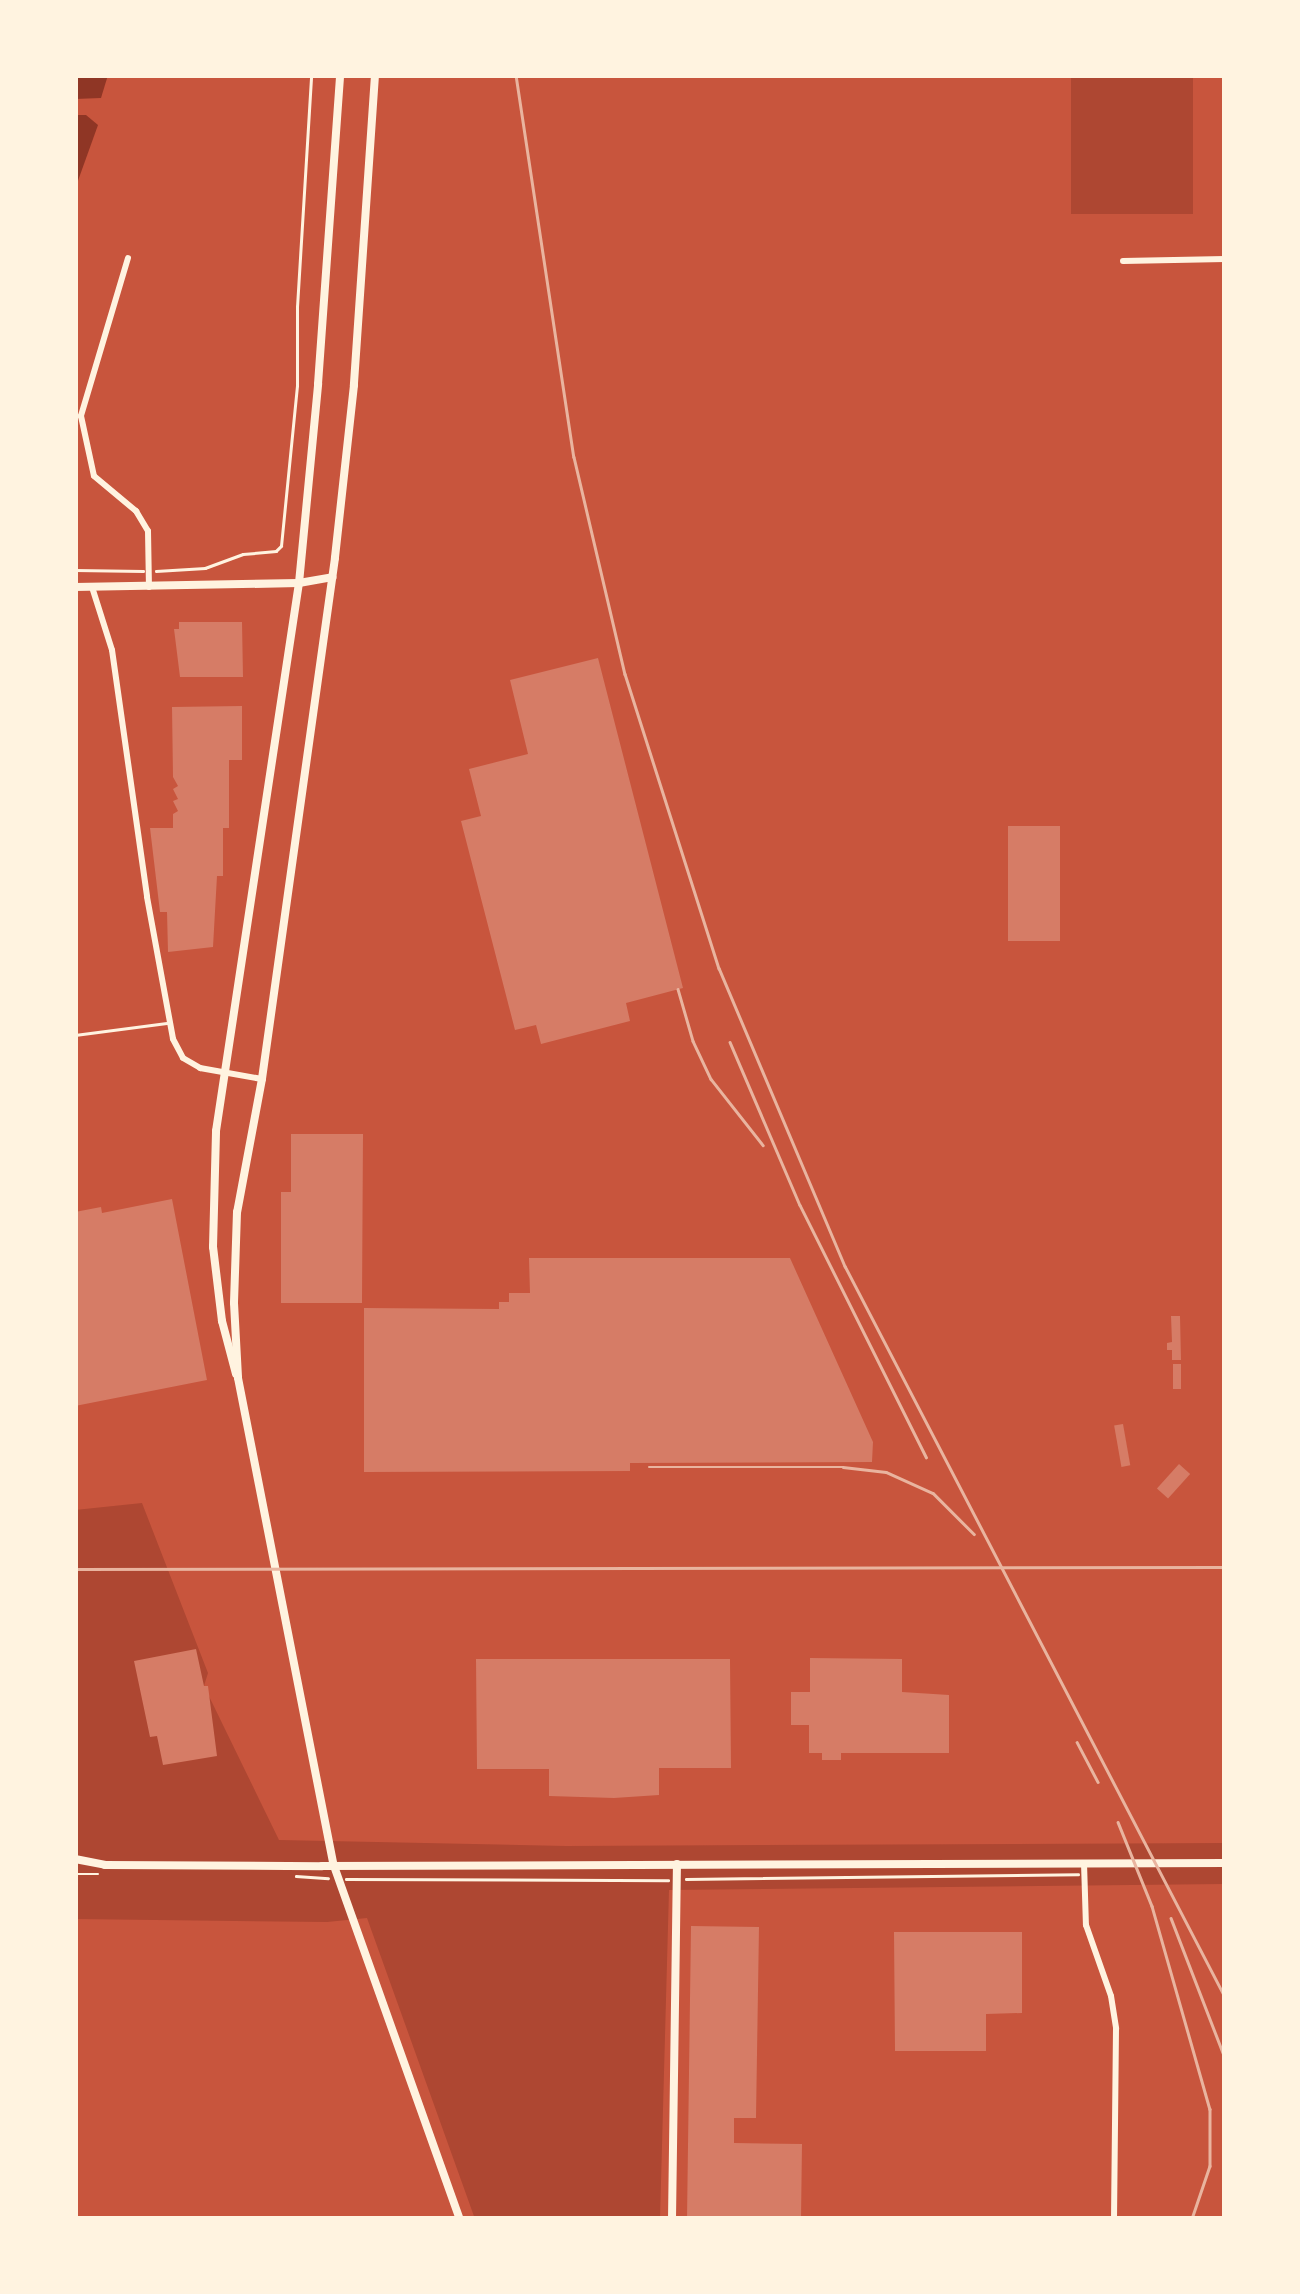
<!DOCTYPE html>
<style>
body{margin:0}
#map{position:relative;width:1300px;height:2294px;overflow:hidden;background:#c8553d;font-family:"Titillium Web",sans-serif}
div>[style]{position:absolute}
.green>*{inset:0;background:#ae4732;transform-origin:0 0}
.water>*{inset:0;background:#8f3625}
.building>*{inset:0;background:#d67c66;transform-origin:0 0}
.path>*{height:2.5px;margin:-1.25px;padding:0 1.25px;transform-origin:1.25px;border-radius:1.25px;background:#fff3e0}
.service>*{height:2.5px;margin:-1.25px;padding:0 1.25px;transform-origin:1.25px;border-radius:1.25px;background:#fff3e0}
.minor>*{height:6px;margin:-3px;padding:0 3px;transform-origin:3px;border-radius:3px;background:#fff3e0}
.tertiary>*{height:8px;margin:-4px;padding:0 4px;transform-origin:4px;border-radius:4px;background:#fff3e0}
.rail>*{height:2.5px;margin:-1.25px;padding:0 1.25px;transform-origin:1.25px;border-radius:1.25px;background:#e9b49f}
span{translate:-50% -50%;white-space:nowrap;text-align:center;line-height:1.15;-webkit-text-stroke:9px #fff3e0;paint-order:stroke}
.frame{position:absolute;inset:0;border:78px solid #fff3e0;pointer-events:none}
</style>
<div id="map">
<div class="green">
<i style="left:1071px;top:75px;width:122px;height:139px"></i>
<i style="clip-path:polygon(142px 1503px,208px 1673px,204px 1686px,279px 1840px,566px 1846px,1225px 1843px,1225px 1884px,669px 1890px,660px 2219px,475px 2219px,367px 1918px,327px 1922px,75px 1919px,75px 1510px)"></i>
</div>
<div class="water">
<i style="clip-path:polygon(75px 75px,108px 75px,101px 98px,75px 99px)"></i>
<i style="clip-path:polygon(75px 115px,86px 115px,98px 125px,75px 189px)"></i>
</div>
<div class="building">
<i style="clip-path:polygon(179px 622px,242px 622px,243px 677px,180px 677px,174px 629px,179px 629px)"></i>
<i style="clip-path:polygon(598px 658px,683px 988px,626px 1003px,630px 1021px,541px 1044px,536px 1025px,515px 1030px,461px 821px,481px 816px,469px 769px,528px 754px,510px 680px)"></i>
<i style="clip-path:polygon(242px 706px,242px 760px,229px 760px,229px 828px,223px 828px,223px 876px,217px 876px,213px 947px,168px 952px,167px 912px,160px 912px,150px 828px,173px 828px,173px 814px,178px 811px,173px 801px,178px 799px,173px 789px,178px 786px,173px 777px,172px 707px)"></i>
<i style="left:1008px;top:826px;width:52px;height:115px"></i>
<i style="clip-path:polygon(291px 1134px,363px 1134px,362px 1303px,281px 1303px,281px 1192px,291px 1192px)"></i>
<i style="clip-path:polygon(172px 1199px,207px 1380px,75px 1406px,75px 1212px,101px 1207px,102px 1213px)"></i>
<i style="clip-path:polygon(529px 1258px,790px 1258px,873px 1442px,872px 1462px,630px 1463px,630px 1471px,364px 1472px,364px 1308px,499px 1309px,499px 1302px,509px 1302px,509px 1293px,530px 1293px)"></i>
<i style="clip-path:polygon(1171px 1316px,1180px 1316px,1181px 1360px,1172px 1360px,1172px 1350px,1167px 1350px,1167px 1343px,1172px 1342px)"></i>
<i style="left:1173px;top:1364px;width:8px;height:25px"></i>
<i style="left:1123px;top:1424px;width:42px;height:9px;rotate:80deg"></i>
<i style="left:1179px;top:1464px;width:15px;height:33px;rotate:42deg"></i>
<i style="clip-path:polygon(196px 1649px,204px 1686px,208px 1686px,217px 1756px,163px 1765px,157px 1736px,150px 1737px,134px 1661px)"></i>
<i style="clip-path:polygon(810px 1658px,902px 1659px,902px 1692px,949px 1695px,949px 1753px,841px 1753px,841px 1760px,822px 1760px,822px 1753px,809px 1753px,809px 1725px,791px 1725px,791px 1692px,810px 1692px)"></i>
<i style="clip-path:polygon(476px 1659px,730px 1659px,731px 1768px,659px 1768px,659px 1795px,614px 1798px,549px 1796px,549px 1769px,477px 1769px)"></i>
<i style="clip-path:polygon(691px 1926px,759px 1927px,756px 2118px,734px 2118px,734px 2143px,802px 2144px,801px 2219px,687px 2219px)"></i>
<i style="clip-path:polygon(894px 1932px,1022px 1932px,1022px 2013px,986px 2014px,986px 2051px,895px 2051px)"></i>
</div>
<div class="path">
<i style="left:75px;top:570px;width:68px;rotate:0.8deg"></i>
<i style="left:156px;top:571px;width:49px;rotate:-3.5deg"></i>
<i style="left:205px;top:568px;width:40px;rotate:-20.2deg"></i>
<i style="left:243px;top:554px;width:33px;rotate:-5deg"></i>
<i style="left:276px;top:551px;width:7px;rotate:-45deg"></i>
<i style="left:281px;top:546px;width:161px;rotate:-84.3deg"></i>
<i style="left:297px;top:386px;width:79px;rotate:-90deg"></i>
<i style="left:297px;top:307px;width:232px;rotate:-86.5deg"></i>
<i style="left:75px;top:1874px;width:23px"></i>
<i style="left:296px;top:1876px;width:32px;rotate:4deg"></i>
<i style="left:346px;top:1879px;width:322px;rotate:0.2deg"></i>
<i style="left:686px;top:1879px;width:392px;rotate:-0.7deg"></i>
</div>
<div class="service">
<i style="left:75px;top:1035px;width:94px;rotate:-7.4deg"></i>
</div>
<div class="minor">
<i style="left:128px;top:258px;width:165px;rotate:106.6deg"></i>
<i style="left:81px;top:416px;width:61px;rotate:77.8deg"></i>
<i style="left:94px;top:476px;width:55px;rotate:39.8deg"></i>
<i style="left:136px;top:511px;width:23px;rotate:59deg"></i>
<i style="left:148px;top:531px;width:56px;rotate:89deg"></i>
<i style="left:1123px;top:261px;width:102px;rotate:-1.1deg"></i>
<i style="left:92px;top:587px;width:66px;rotate:72.4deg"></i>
<i style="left:112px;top:650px;width:249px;rotate:81.9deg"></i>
<i style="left:147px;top:897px;width:144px;rotate:79.6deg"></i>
<i style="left:173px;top:1039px;width:21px;rotate:62deg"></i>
<i style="left:183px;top:1058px;width:20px;rotate:30deg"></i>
<i style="left:200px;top:1068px;width:63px;rotate:10.1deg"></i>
<i style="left:1084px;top:1863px;width:62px;rotate:88.2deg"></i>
<i style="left:1086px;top:1925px;width:75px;rotate:70.6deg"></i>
<i style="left:1111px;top:1996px;width:33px;rotate:81deg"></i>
<i style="left:1116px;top:2029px;width:190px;rotate:90.6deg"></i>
</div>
<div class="tertiary">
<i style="left:375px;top:75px;width:311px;rotate:93.9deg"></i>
<i style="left:354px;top:385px;width:174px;rotate:96.3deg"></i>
<i style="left:335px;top:558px;width:526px;rotate:97.98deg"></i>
<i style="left:262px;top:1079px;width:135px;rotate:100.6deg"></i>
<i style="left:237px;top:1212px;width:91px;rotate:91.9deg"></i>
<i style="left:234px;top:1303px;width:75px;rotate:86.9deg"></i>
<i style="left:238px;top:1378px;width:497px;rotate:78.9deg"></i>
<i style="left:334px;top:1866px;width:375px;rotate:70.4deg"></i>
<i style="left:75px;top:587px;width:224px;rotate:-1deg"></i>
<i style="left:299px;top:583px;width:34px;rotate:-10deg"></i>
<i style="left:236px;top:1374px;width:55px;rotate:-104.8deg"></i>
<i style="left:222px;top:1321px;width:75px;rotate:-96.9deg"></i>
<i style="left:213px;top:1247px;width:116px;rotate:-88.5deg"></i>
<i style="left:216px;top:1131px;width:554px;rotate:-81.39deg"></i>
<i style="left:299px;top:583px;width:200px;rotate:-84.5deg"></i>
<i style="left:318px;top:384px;width:310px;rotate:-85.9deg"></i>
<i style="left:75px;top:1859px;width:31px;rotate:11deg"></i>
<i style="left:105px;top:1865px;width:217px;rotate:0.3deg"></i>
<i style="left:322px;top:1866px;width:903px;rotate:-0.19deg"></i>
<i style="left:672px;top:2219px;width:355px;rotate:-89.2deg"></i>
</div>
<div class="rail">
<i style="left:516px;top:75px;width:386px;rotate:81.4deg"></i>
<i style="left:574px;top:457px;width:223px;rotate:76.8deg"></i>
<i style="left:625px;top:674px;width:309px;rotate:72.3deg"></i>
<i style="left:719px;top:968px;width:324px;rotate:67.1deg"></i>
<i style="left:845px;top:1266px;width:824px;rotate:62.53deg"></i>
<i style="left:678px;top:989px;width:54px;rotate:73.9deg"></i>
<i style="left:693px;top:1041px;width:42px;rotate:64.7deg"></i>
<i style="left:711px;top:1079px;width:84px;rotate:51.8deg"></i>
<i style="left:730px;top:1042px;width:177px;rotate:66.8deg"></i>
<i style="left:800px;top:1205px;width:282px;rotate:63.4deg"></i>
<i style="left:649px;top:1467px;width:194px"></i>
<i style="left:843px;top:1467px;width:43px;rotate:6.6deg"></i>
<i style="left:886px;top:1472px;width:51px;rotate:24.1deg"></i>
<i style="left:933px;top:1493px;width:58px;rotate:45deg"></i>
<i style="left:75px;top:1569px;width:1150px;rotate:-0.1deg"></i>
<i style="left:1077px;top:1742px;width:45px;rotate:62.3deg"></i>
<i style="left:1118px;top:1822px;width:91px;rotate:68deg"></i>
<i style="left:1152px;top:1906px;width:211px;rotate:74.1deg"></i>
<i style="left:1210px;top:2109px;width:57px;rotate:90deg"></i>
<i style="left:1210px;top:2166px;width:56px;rotate:108.8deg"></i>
<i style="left:1171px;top:1918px;width:150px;rotate:68.9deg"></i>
</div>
<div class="frame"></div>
</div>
